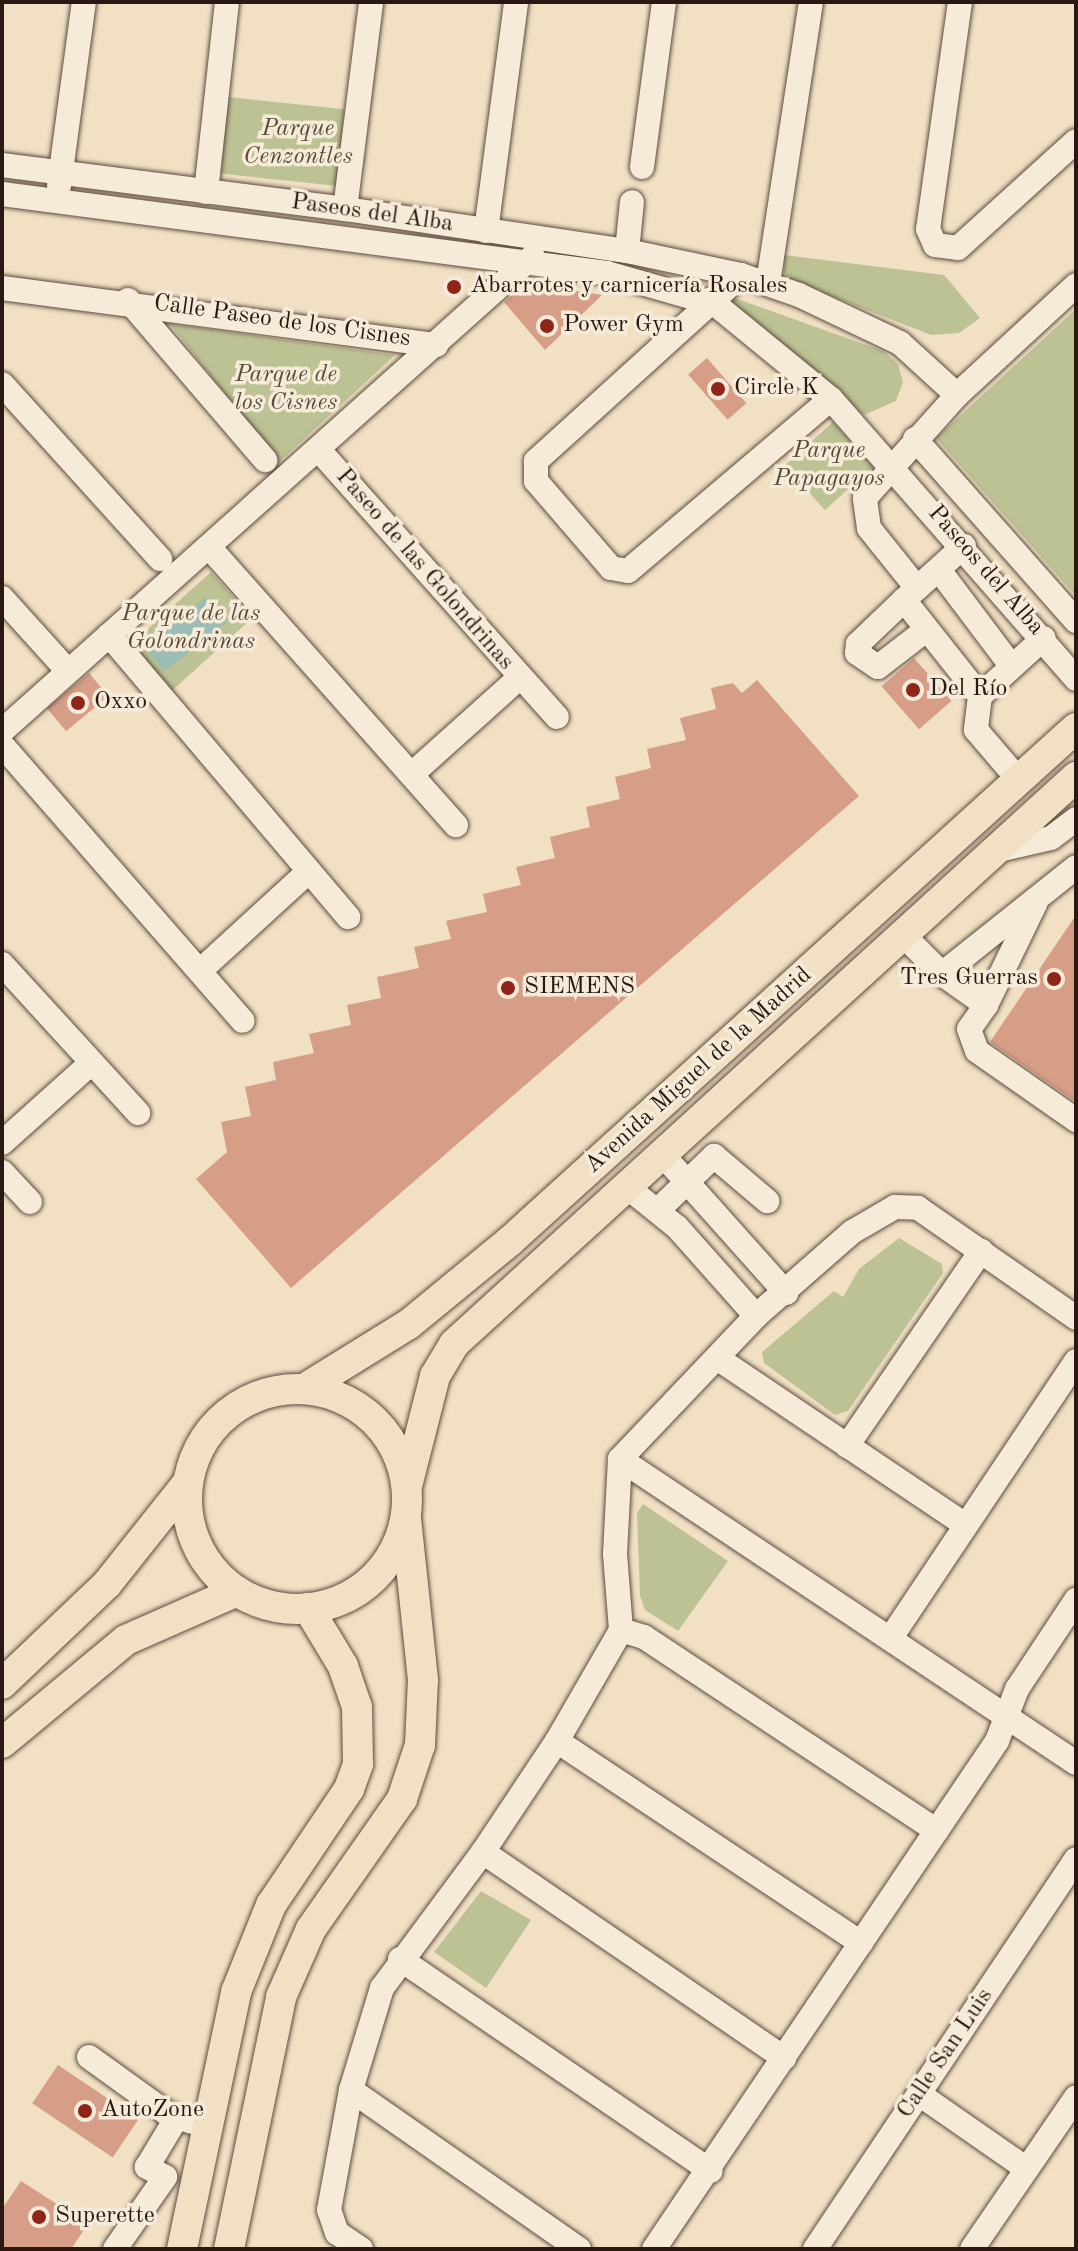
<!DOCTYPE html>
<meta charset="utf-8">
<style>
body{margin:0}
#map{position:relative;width:1078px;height:2251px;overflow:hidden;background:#f1e0c3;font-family:"Old Standard TT",serif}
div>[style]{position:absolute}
.green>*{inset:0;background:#bcc293;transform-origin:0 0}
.water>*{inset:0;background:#9bbdb6;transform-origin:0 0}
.building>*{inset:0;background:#d69d87;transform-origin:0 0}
.roads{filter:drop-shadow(0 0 2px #5c4b3f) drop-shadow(0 0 2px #5c4b3f)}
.minor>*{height:24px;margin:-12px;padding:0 12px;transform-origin:12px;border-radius:12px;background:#f6ebd8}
.major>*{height:30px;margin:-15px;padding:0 15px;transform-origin:15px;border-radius:15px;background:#f1e0c3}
.major>.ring{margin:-15px;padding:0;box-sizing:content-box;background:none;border:30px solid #f1e0c3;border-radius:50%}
.dots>*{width:22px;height:22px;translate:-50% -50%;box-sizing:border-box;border:4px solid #f6ebd8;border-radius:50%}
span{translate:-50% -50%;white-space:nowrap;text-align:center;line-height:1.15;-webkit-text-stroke:7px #f6ebd8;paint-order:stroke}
.park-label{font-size:24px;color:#564c39;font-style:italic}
.street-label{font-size:24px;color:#2a1913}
.poi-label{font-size:24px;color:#2a1913}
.left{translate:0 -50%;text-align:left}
.right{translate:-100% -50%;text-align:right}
.frame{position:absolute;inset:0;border:4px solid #2a1913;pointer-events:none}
</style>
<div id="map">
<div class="green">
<i style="left:228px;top:97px;width:117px;height:77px;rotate:6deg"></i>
<i style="clip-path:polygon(784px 255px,944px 275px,980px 318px,959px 333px,931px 335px,795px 282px,784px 273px)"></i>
<i style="clip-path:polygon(735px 298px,883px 351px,898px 364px,903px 382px,896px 401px,864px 415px,804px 361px,738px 314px,730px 305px)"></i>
<i style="clip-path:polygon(1076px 309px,1076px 596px,936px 438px)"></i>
<i style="clip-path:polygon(170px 324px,395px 355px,279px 462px)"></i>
<i style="left:833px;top:422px;width:60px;height:65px;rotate:48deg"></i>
<i style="left:211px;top:572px;width:62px;height:110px;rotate:48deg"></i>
<i style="clip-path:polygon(899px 1238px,942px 1264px,943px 1273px,848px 1411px,835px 1415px,764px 1363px,762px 1352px,834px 1291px,843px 1297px,859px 1269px)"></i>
<i style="clip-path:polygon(643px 1504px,728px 1561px,678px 1631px,645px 1610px,640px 1596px,637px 1513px)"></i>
<i style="clip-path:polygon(481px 1891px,531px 1920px,486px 1988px,434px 1952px)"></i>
</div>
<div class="water">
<i style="left:206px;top:597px;width:33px;height:79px;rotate:52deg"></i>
</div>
<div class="building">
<i style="clip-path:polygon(527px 283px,602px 295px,545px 350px,504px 302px)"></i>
<i style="left:707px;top:358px;width:60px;height:25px;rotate:49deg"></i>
<i style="left:914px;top:658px;width:57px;height:43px;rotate:49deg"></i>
<i style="left:89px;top:673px;width:30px;height:55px;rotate:50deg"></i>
<i style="clip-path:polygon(757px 680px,859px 796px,291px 1288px,196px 1179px,227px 1152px,221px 1122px,251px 1116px,245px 1087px,276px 1080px,273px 1062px,314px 1053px,309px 1034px,351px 1025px,347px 1005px,381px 998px,377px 977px,419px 968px,414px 947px,451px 939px,446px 921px,487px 912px,483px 894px,521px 885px,516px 867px,555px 858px,550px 837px,590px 827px,586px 807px,620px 799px,615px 777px,651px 768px,647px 749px,686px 740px,680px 718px,716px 709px,711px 688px,733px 683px,742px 693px)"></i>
<i style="clip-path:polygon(1076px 915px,1076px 1102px,990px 1042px)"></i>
<i style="left:58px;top:2065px;width:97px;height:46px;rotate:34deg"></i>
<i style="clip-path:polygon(21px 2181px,88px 2224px,71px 2249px,2px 2249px,2px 2209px)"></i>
</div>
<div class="roads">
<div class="minor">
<i style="left:960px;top:2px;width:229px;rotate:98deg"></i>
<i style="left:928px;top:229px;width:17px;rotate:66deg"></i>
<i style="left:935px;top:245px;width:23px;rotate:7deg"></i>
<i style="left:958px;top:248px;width:159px;rotate:-42.2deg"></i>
<i style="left:2px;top:165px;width:346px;rotate:7.3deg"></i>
<i style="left:345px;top:209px;width:285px;rotate:8.5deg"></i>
<i style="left:627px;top:251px;width:116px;rotate:11.9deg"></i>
<i style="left:741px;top:275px;width:61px;rotate:19deg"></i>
<i style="left:799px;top:295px;width:112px;rotate:25.4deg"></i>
<i style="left:900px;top:343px;width:77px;rotate:42.4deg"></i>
<i style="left:642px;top:167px;width:166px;rotate:-82.4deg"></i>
<i style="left:59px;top:186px;width:186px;rotate:-82.3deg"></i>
<i style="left:206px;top:192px;width:191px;rotate:-83.7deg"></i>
<i style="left:2px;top:194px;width:610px;rotate:7.44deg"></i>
<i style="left:607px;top:273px;width:112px;rotate:16deg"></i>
<i style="left:715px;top:304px;width:150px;rotate:39.3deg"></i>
<i style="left:831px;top:399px;width:372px;rotate:48.8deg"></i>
<i style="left:345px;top:209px;width:209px;rotate:-82.8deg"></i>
<i style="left:486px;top:231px;width:231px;rotate:-82.5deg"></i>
<i style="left:627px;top:251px;width:49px;rotate:-84.2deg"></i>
<i style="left:741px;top:275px;width:277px;rotate:137.8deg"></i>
<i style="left:536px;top:461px;width:20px;rotate:90deg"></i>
<i style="left:536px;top:481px;width:115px;rotate:49.2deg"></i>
<i style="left:611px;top:568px;width:17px;rotate:10deg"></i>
<i style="left:628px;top:571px;width:266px;rotate:-40.3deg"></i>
<i style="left:768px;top:283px;width:284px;rotate:-81.3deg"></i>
<i style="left:2px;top:288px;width:438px;rotate:7.5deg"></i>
<i style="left:128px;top:300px;width:211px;rotate:49.4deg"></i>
<i style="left:2px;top:384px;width:236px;rotate:47.9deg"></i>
<i style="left:915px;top:439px;width:243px;rotate:48.5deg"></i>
<i style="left:318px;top:449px;width:359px;rotate:48.3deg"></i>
<i style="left:964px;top:546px;width:81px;rotate:138deg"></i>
<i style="left:904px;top:600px;width:122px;rotate:51.6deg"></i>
<i style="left:980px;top:696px;width:34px;rotate:97deg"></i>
<i style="left:976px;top:730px;width:65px;rotate:49.4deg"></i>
<i style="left:209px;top:547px;width:372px;rotate:48.4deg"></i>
<i style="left:939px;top:570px;width:121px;rotate:53deg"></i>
<i style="left:917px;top:588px;width:77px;rotate:-128.7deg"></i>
<i style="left:869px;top:528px;width:30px;rotate:-98deg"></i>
<i style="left:865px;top:498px;width:138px;rotate:-48.2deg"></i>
<i style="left:957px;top:395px;width:162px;rotate:-42.7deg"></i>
<i style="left:2px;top:598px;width:98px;rotate:47.9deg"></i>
<i style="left:904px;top:600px;width:64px;rotate:136.3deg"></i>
<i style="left:858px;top:644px;width:9px;rotate:96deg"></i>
<i style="left:857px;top:653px;width:25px;rotate:34deg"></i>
<i style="left:878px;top:667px;width:61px;rotate:-37.6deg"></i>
<i style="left:109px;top:635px;width:370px;rotate:49.7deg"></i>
<i style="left:980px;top:696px;width:86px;rotate:-42.2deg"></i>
<i style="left:2px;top:731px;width:712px;rotate:-41.81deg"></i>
<i style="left:2px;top:745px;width:366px;rotate:48.9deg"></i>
<i style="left:412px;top:774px;width:144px;rotate:-41.9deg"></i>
<i style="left:994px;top:851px;width:58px;rotate:-12.8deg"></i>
<i style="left:1051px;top:838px;width:31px;rotate:-37deg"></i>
<i style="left:906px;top:938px;width:51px;rotate:45deg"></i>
<i style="left:942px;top:974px;width:171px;rotate:-38.6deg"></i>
<i style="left:2px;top:964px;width:202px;rotate:47.6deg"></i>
<i style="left:202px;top:969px;width:145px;rotate:-42.5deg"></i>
<i style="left:942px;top:974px;width:54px;rotate:35.2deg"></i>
<i style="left:986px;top:1005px;width:29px;rotate:125deg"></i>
<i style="left:969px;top:1029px;width:23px;rotate:70deg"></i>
<i style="left:977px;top:1051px;width:121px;rotate:34.9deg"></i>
<i style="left:986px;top:1005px;width:114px;rotate:-64.1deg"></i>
<i style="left:2px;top:1143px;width:118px;rotate:-41.9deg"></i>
<i style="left:661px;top:1153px;width:188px;rotate:48.2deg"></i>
<i style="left:2px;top:1172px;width:41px;rotate:47deg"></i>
<i style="left:627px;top:1187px;width:64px;rotate:38.7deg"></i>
<i style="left:677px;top:1227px;width:119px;rotate:48.4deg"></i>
<i style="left:658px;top:1210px;width:78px;rotate:-44deg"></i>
<i style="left:714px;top:1156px;width:70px;rotate:40.3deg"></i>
<i style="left:717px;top:1358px;width:296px;rotate:33.9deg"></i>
<i style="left:847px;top:1446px;width:237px;rotate:-55.5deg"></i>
<i style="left:620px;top:1459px;width:548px;rotate:33.69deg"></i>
<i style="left:621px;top:1630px;width:24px;rotate:17deg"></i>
<i style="left:644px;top:1637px;width:351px;rotate:33.5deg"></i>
<i style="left:892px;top:1636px;width:331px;rotate:-56.2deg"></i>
<i style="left:557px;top:1741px;width:133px;rotate:123.7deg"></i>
<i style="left:483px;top:1852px;width:365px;rotate:34.4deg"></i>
<i style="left:861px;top:1943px;width:365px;rotate:-146.4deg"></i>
<i style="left:557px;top:1741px;width:128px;rotate:-60deg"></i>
<i style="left:621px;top:1630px;width:76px;rotate:-94.5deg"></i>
<i style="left:615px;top:1554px;width:95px;rotate:-87deg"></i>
<i style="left:620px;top:1459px;width:197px;rotate:-46.4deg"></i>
<i style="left:756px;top:1316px;width:128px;rotate:-41.2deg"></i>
<i style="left:852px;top:1232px;width:50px;rotate:-30.2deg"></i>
<i style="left:895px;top:1207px;width:23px;rotate:2deg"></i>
<i style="left:918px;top:1208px;width:193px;rotate:34.8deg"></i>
<i style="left:400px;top:1959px;width:376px;rotate:34.3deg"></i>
<i style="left:89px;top:2057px;width:97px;rotate:35.8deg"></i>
<i style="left:168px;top:2114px;width:25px;rotate:18deg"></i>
<i style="left:351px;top:2090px;width:278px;rotate:34.9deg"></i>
<i style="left:919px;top:2094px;width:131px;rotate:34.8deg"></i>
<i style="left:115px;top:2249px;width:88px;rotate:-55.2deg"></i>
<i style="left:165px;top:2177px;width:21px;rotate:-151deg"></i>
<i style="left:147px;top:2167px;width:58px;rotate:-59deg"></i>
<i style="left:361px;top:2249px;width:29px;rotate:-146deg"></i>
<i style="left:337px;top:2233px;width:24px;rotate:-109deg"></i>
<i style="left:329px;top:2210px;width:122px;rotate:-79.6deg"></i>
<i style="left:351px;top:2090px;width:107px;rotate:-73.1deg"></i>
<i style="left:382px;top:1988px;width:169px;rotate:-53.4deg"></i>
<i style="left:654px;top:2249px;width:613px;rotate:-55.97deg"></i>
<i style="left:997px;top:1741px;width:56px;rotate:-69deg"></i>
<i style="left:1017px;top:1689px;width:107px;rotate:-56.5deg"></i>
<i style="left:815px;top:2249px;width:469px;rotate:-56.2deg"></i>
<i style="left:972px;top:2249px;width:184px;rotate:-55.6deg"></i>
</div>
<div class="major">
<i style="left:304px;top:1389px;width:123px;rotate:-31.8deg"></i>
<i style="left:409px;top:1324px;width:131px;rotate:-39.4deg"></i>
<i style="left:510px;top:1241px;width:764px;rotate:-42.19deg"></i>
<i class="ring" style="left:187px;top:1389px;width:190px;height:190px"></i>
<i style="left:407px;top:1486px;width:114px;rotate:-75.7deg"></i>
<i style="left:435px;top:1376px;width:37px;rotate:-59deg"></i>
<i style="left:454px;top:1344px;width:842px;rotate:-42.35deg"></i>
<i style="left:2px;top:1684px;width:145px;rotate:-43.6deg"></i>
<i style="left:107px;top:1584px;width:130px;rotate:-51.5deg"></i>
<i style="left:2px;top:1743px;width:161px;rotate:-39.7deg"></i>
<i style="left:126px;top:1640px;width:121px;rotate:-23.8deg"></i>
<i style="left:182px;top:2249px;width:263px;rotate:-78.1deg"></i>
<i style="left:236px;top:1992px;width:94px;rotate:-68.1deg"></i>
<i style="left:271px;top:1905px;width:140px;rotate:-56.1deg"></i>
<i style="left:349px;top:1789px;width:27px;rotate:-70deg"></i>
<i style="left:358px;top:1764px;width:57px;rotate:-91deg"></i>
<i style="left:357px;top:1707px;width:43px;rotate:-108.9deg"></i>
<i style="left:343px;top:1666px;width:68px;rotate:-121.1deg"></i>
<i style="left:229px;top:2249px;width:257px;rotate:-78.3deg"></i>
<i style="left:281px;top:1997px;width:74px;rotate:-66.2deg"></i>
<i style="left:311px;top:1929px;width:159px;rotate:-55deg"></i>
<i style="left:402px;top:1799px;width:57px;rotate:-71.6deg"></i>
<i style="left:420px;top:1745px;width:65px;rotate:-87.4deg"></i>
<i style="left:423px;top:1680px;width:162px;rotate:-96deg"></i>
</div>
</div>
<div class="dots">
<i style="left:454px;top:287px;background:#8f2418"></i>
<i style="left:547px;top:326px;background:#8f2418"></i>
<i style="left:718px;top:389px;background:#8f2418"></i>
<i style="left:913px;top:690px;background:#8f2418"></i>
<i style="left:78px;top:703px;background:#8f2418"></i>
<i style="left:1054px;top:979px;background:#8f2418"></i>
<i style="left:508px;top:988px;background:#8f2418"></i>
<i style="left:85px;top:2111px;background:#8f2418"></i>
<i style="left:39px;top:2217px;background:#8f2418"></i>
</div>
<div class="park-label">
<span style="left:298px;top:144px">Parque<br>Cenzontles</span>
<span style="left:286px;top:390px">Parque de<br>los Cisnes</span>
<span style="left:829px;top:466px">Parque<br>Papagayos</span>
<span style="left:191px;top:629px">Parque de las<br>Golondrinas</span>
</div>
<div class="street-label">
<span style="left:372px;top:214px;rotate:8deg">Paseos del Alba</span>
<span style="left:282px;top:322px;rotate:8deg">Calle Paseo de los Cisnes</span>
<span style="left:424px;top:570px;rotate:49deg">Paseo de las Golondrinas</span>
<span style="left:985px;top:571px;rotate:49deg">Paseos del Alba</span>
<span style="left:699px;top:1071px;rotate:-42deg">Avenida Miguel de la Madrid</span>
<span style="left:946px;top:2054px;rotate:-56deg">Calle San Luis</span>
</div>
<div class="poi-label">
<span class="left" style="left:470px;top:287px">Abarrotes y carnicería Rosales</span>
<span class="left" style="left:563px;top:326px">Power Gym</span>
<span class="left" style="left:734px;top:389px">Circle K</span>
<span class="left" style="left:929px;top:690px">Del Río</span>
<span class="left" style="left:94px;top:703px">Oxxo</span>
<span class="right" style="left:1038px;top:979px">Tres Guerras</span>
<span class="left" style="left:524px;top:988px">SIEMENS</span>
<span class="left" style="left:101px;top:2111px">AutoZone</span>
<span class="left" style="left:55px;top:2217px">Superette</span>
</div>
<div class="frame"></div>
</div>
